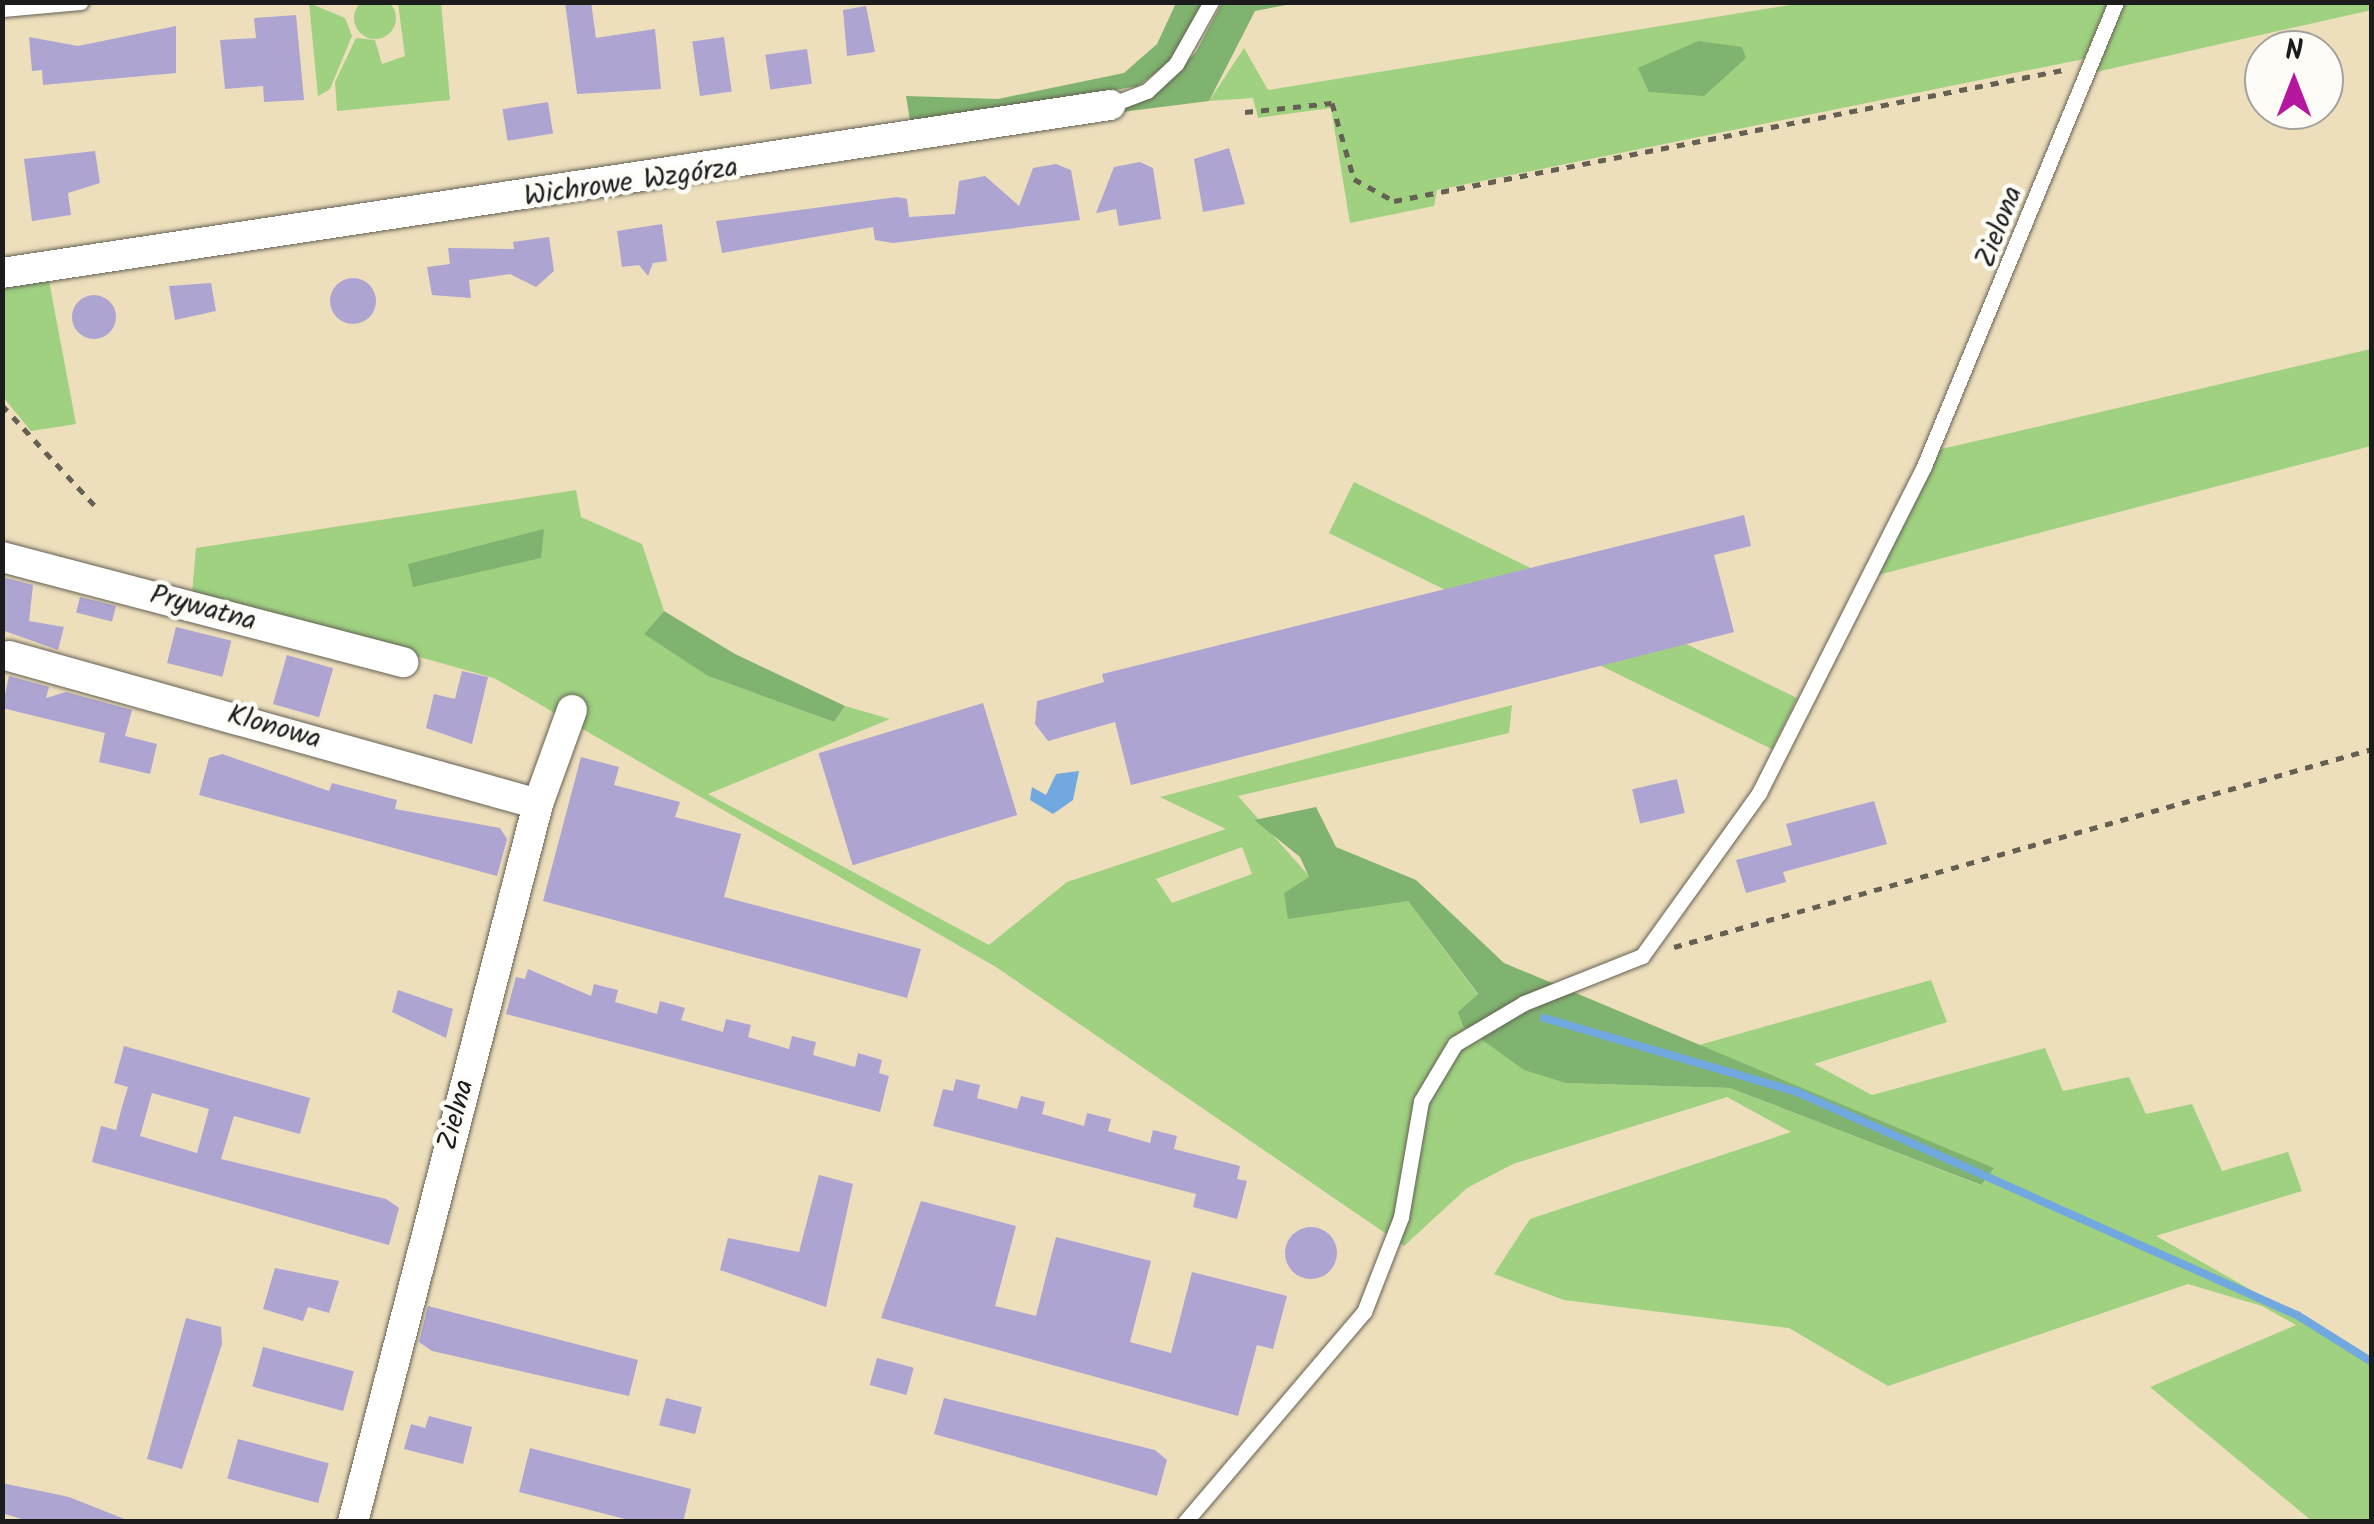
<!DOCTYPE html>
<meta charset="utf-8">
<style>
body{margin:0}
#map{position:relative;width:2374px;height:1524px;overflow:hidden;background:#eddfbc;font-family:Kalam,sans-serif}
div>[style]{position:absolute}
.green>*{inset:0;background:#9fd181;transform-origin:0 0}
.round{border-radius:50%}
.forest>*{inset:0;background:#7fb36f}
.water>*{inset:0;background:#70a8df}
.stream>*{height:8px;margin:-4px;padding:0 4px;transform-origin:4px;border-radius:4px;background:#70a8df}
.building>*{inset:0;background:#ada4d2;transform-origin:0 0}
.path>*{height:5px;margin-top:-2.5px;transform-origin:0;background:repeating-linear-gradient(90deg,#656054 0 8px,transparent 0 16px)}
.roads{filter:drop-shadow(0 0 2px #656054) drop-shadow(0 0 2px #656054)}
.service>*{height:15px;margin:-7.5px;padding:0 7.5px;transform-origin:7.5px;border-radius:7.5px;background:#fff}
.minor>*{height:30px;margin:-15px;padding:0 15px;transform-origin:15px;border-radius:15px;background:#fff}
span{translate:-50% -50%;white-space:nowrap;text-align:center;line-height:1.15;-webkit-text-stroke:9px #fdfcf7;paint-order:stroke}
.street-label{font-size:28px;color:#1c1c1c}
.frame{position:absolute;inset:0;border:5px solid #1c1c1c;pointer-events:none}
.north{position:absolute;left:2244px;top:30px;width:100px;height:100px;box-sizing:border-box;background:#fdfcf7;border:2px solid #a3a29f;border-radius:50%;rotate:0deg;font-size:28px;font-weight:700;line-height:40px;text-align:center;color:#1c1c1c}
.north::after{content:'';display:block;margin:auto;width:35px;height:45px;background:#b5179e;clip-path:polygon(50% 0,100% 100%,50% 72%,0 100%)}
</style>
<div id="map">
<div class="green">
<i class="round" style="left:354px;top:-3px;width:42px;height:42px"></i>
<i style="clip-path:polygon(309px 3px,345px 18px,352px 36px,330px 89px,318px 96px)"></i>
<i style="clip-path:polygon(398px 3px,441px 3px,450px 100px,337px 111px,335px 82px,356px 38px,375px 40px,382px 64px,405px 56px)"></i>
<i style="clip-path:polygon(1802px 3px,2108px 3px,2084px 59px,1437px 190px,1434px 206px,1350px 223px,1331px 108px,1258px 118px,1253px 98px,1209px 101px,1244px 48px,1268px 90px)"></i>
<i style="clip-path:polygon(2124px 3px,2371px 2px,2372px 10px,2096px 72px)"></i>
<i style="clip-path:polygon(47px 270px,76px 424px,31px 431px,3px 397px,2px 277px)"></i>
<i style="clip-path:polygon(2371px 349px,2371px 446px,1874px 576px,1937px 450px)"></i>
<i style="clip-path:polygon(evenodd,576px 490px,581px 517px,642px 544px,664px 611px,645px 633px,708px 676px,834px 722px,845px 706px,890px 719px,708px 794px,989px 945px,1067px 882px,1226px 829px,1160px 797px,1512px 705px,1509px 733px,1238px 796px,1310px 877px,1408px 901px,1478px 995px,1566px 1083px,1730px 1088px,1980px 1185px,1993px 1168px,1699px 1045px,1931px 980px,1947px 1022px,1814px 1064px,1872px 1095px,2045px 1048px,2063px 1091px,2129px 1077px,2146px 1114px,2192px 1104px,2222px 1171px,2288px 1152px,2302px 1191px,2156px 1236px,2371px 1358px,2371px 1521px,2312px 1521px,2150px 1387px,2296px 1325px,2262px 1306px,2188px 1284px,1888px 1386px,1789px 1328px,1564px 1300px,1494px 1274px,1530px 1219px,1791px 1132px,1727px 1097px,1513px 1164px,1467px 1188px,1404px 1246px,996px 967px,494px 678px,192px 593px,196px 548px,576px 490px,1242px 847px,1252px 874px,1172px 903px,1156px 879px,1242px 847px)"></i>
<i style="left:1797px;top:698px;width:57px;height:493px;rotate:116deg"></i>
</div>
<div class="forest">
<i style="clip-path:polygon(1176px 3px,1203px 3px,1169px 63px,1138px 86px,911px 127px,906px 96px,998px 99px,1124px 73px,1157px 44px)"></i>
<i style="clip-path:polygon(1222px 3px,1296px 3px,1255px 11px,1209px 101px,1114px 113px,1155px 93px,1196px 52px)"></i>
<i style="clip-path:polygon(1698px 41px,1742px 47px,1746px 58px,1704px 96px,1649px 92px,1638px 68px)"></i>
<i style="clip-path:polygon(544px 529px,541px 558px,413px 587px,408px 564px)"></i>
<i style="clip-path:polygon(664px 611px,735px 654px,845px 706px,834px 722px,708px 676px,644px 634px)"></i>
<i style="clip-path:polygon(1316px 807px,1336px 847px,1416px 880px,1504px 963px,1994px 1168px,1981px 1185px,1730px 1088px,1566px 1083px,1524px 1070px,1463px 1026px,1458px 1012px,1478px 994px,1408px 901px,1288px 919px,1284px 893px,1309px 877px,1300px 857px,1254px 820px)"></i>
</div>
<div class="water">
<i style="clip-path:polygon(1079px 771px,1073px 800px,1053px 814px,1030px 800px,1032px 787px,1046px 795px,1056px 774px)"></i>
</div>
<div class="stream">
<i style="left:1544px;top:1018px;width:264px;rotate:16.3deg"></i>
<i style="left:1797px;top:1092px;width:547px;rotate:24.04deg"></i>
<i style="left:2297px;top:1315px;width:89px;rotate:32.1deg"></i>
</div>
<div class="building">
<i style="clip-path:polygon(565px 2px,591px 2px,596px 38px,655px 29px,661px 89px,577px 94px)"></i>
<i style="clip-path:polygon(866px 6px,875px 52px,847px 56px,843px 10px)"></i>
<i style="clip-path:polygon(296px 15px,304px 100px,264px 102px,263px 86px,225px 89px,220px 40px,256px 38px,254px 18px)"></i>
<i style="clip-path:polygon(176px 26px,176px 73px,43px 85px,42px 70px,32px 71px,29px 37px,78px 46px)"></i>
<i style="left:724px;top:37px;width:55px;height:32px;rotate:82deg"></i>
<i style="left:807px;top:49px;width:35px;height:42px;rotate:82deg"></i>
<i style="left:548px;top:102px;width:32px;height:46px;rotate:81deg"></i>
<i style="clip-path:polygon(1229px 148px,1245px 204px,1203px 212px,1194px 159px)"></i>
<i style="clip-path:polygon(95px 151px,100px 183px,68px 193px,71px 215px,32px 221px,24px 159px)"></i>
<i style="clip-path:polygon(1140px 162px,1153px 168px,1161px 219px,1119px 226px,1116px 209px,1096px 213px,1114px 167px)"></i>
<i style="clip-path:polygon(1056px 164px,1071px 170px,1080px 220px,893px 243px,875px 240px,873px 227px,722px 253px,716px 221px,897px 197px,907px 199px,909px 217px,955px 214px,959px 181px,985px 176px,1019px 206px,1033px 168px)"></i>
<i style="clip-path:polygon(662px 224px,667px 261px,653px 263px,648px 276px,639px 265px,622px 267px,617px 231px)"></i>
<i style="clip-path:polygon(549px 237px,554px 271px,536px 287px,510px 274px,469px 280px,471px 298px,432px 295px,427px 267px,450px 264px,448px 248px,514px 249px,513px 242px)"></i>
<i class="round" style="left:330px;top:278px;width:46px;height:46px"></i>
<i style="clip-path:polygon(211px 283px,216px 311px,175px 320px,169px 286px)"></i>
<i class="round" style="left:72px;top:295px;width:44px;height:44px"></i>
<i style="clip-path:polygon(1744px 515px,1751px 546px,1714px 555px,1734px 632px,1131px 785px,1115px 722px,1048px 741px,1035px 724px,1037px 701px,1104px 682px,1102px 674px)"></i>
<i style="clip-path:polygon(2px 577px,33px 585px,29px 621px,64px 627px,58px 650px,2px 630px)"></i>
<i style="left:80px;top:597px;width:37px;height:16px;rotate:14deg"></i>
<i style="left:176px;top:627px;width:57px;height:37px;rotate:14deg"></i>
<i style="left:287px;top:655px;width:48px;height:51px;rotate:16deg"></i>
<i style="clip-path:polygon(462px 671px,488px 677px,472px 744px,426px 728px,434px 694px,455px 699px)"></i>
<i style="clip-path:polygon(9px 676px,49px 687px,46px 698px,66px 692px,132px 710px,125px 736px,157px 744px,150px 774px,99px 762px,105px 733px,2px 708px)"></i>
<i style="left:983px;top:703px;width:117px;height:172px;rotate:73deg"></i>
<i style="clip-path:polygon(222px 754px,329px 791px,332px 783px,397px 800px,395px 809px,500px 828px,507px 839px,497px 876px,199px 795px,209px 758px)"></i>
<i style="clip-path:polygon(581px 757px,619px 767px,614px 785px,680px 802px,675px 817px,741px 834px,724px 897px,921px 949px,907px 998px,543px 901px)"></i>
<i style="left:1677px;top:779px;width:35px;height:46px;rotate:77deg"></i>
<i style="clip-path:polygon(1874px 801px,1887px 844px,1783px 872px,1786px 882px,1746px 893px,1736px 860px,1792px 845px,1786px 824px)"></i>
<i style="clip-path:polygon(528px 969px,591px 996px,594px 984px,618px 990px,615px 1002px,657px 1014px,660px 1001px,685px 1008px,681px 1020px,723px 1032px,726px 1019px,751px 1025px,748px 1037px,789px 1049px,792px 1036px,816px 1042px,813px 1055px,855px 1067px,858px 1053px,882px 1060px,879px 1073px,889px 1076px,880px 1112px,506px 1014px,516px 977px,525px 979px)"></i>
<i style="clip-path:polygon(398px 990px,453px 1009px,446px 1038px,392px 1012px)"></i>
<i style="clip-path:polygon(evenodd,124px 1046px,310px 1098px,300px 1134px,234px 1116px,221px 1159px,386px 1199px,399px 1208px,389px 1245px,92px 1162px,101px 1126px,116px 1130px,122px 1107px,128px 1087px,114px 1083px,124px 1046px,152px 1093px,209px 1109px,197px 1153px,140px 1136px,152px 1093px)"></i>
<i style="clip-path:polygon(956px 1079px,980px 1085px,977px 1098px,1017px 1109px,1021px 1096px,1045px 1102px,1042px 1114px,1084px 1126px,1087px 1113px,1111px 1119px,1108px 1131px,1150px 1143px,1153px 1130px,1177px 1136px,1174px 1149px,1240px 1166px,1237px 1179px,1247px 1181px,1237px 1219px,1193px 1207px,1196px 1194px,933px 1126px,943px 1089px,953px 1091px)"></i>
<i style="clip-path:polygon(819px 1175px,853px 1184px,826px 1307px,720px 1270px,728px 1238px,799px 1252px)"></i>
<i style="clip-path:polygon(921px 1201px,1016px 1226px,995px 1306px,1036px 1316px,1056px 1237px,1151px 1261px,1130px 1342px,1171px 1353px,1192px 1272px,1287px 1296px,1273px 1349px,1257px 1345px,1238px 1416px,881px 1318px)"></i>
<i class="round" style="left:1285px;top:1227px;width:52px;height:52px"></i>
<i style="clip-path:polygon(275px 1268px,339px 1281px,329px 1313px,308px 1307px,303px 1321px,263px 1309px)"></i>
<i style="clip-path:polygon(428px 1306px,638px 1360px,629px 1396px,432px 1351px,419px 1342px)"></i>
<i style="clip-path:polygon(186px 1318px,221px 1327px,222px 1344px,182px 1469px,147px 1459px)"></i>
<i style="left:263px;top:1347px;width:94px;height:41px;rotate:15deg"></i>
<i style="left:877px;top:1358px;width:38px;height:28px;rotate:15deg"></i>
<i style="left:666px;top:1398px;width:37px;height:28px;rotate:14deg"></i>
<i style="clip-path:polygon(944px 1398px,1155px 1450px,1167px 1460px,1157px 1496px,934px 1434px)"></i>
<i style="clip-path:polygon(429px 1416px,472px 1427px,463px 1464px,404px 1449px,411px 1424px,425px 1428px)"></i>
<i style="left:238px;top:1439px;width:94px;height:41px;rotate:15deg"></i>
<i style="clip-path:polygon(530px 1448px,691px 1489px,683px 1522px,637px 1522px,519px 1492px)"></i>
<i style="clip-path:polygon(2px 1483px,69px 1497px,132px 1522px,31px 1522px,2px 1513px)"></i>
</div>
<div class="path">
<i style="left:1245px;top:112px;width:87px;rotate:-5.9deg"></i>
<i style="left:1332px;top:103px;width:79px;rotate:73.9deg"></i>
<i style="left:1354px;top:179px;width:46px;rotate:28.8deg"></i>
<i style="left:1394px;top:201px;width:687px;rotate:-11.08deg"></i>
<i style="left:2px;top:405px;width:140px;rotate:47.3deg"></i>
<i style="left:1674px;top:947px;width:726px;rotate:-15.84deg"></i>
</div>
<div class="roads">
<div class="service">
<i style="left:2px;top:9px;width:79px;rotate:-5.1deg"></i>
<i style="left:1110px;top:105px;width:40px;rotate:-21deg"></i>
<i style="left:1147px;top:91px;width:40px;rotate:-43deg"></i>
<i style="left:1176px;top:64px;width:71px;rotate:-60.6deg"></i>
<i style="left:1185px;top:1522px;width:276px;rotate:-49.6deg"></i>
<i style="left:1364px;top:1312px;width:102px;rotate:-68.7deg"></i>
<i style="left:1401px;top:1217px;width:118px;rotate:-80.2deg"></i>
<i style="left:1421px;top:1101px;width:66px;rotate:-59.2deg"></i>
<i style="left:1455px;top:1044px;width:80px;rotate:-30.7deg"></i>
<i style="left:1524px;top:1003px;width:127px;rotate:-21.7deg"></i>
<i style="left:1642px;top:956px;width:201px;rotate:-54.3deg"></i>
<i style="left:1759px;top:793px;width:366px;rotate:-63.2deg"></i>
<i style="left:1924px;top:466px;width:502px;rotate:-67.52deg"></i>
</div>
<div class="minor">
<i style="left:2px;top:273px;width:1121px;rotate:-8.62deg"></i>
<i style="left:2px;top:557px;width:415px;rotate:14.7deg"></i>
<i style="left:9px;top:656px;width:549px;rotate:15.63deg"></i>
<i style="left:353px;top:1522px;width:741px;rotate:-75.55deg"></i>
<i style="left:538px;top:804px;width:100px;rotate:-70.1deg"></i>
</div>
</div>
<div class="street-label">
<span style="left:631px;top:183px;rotate:-8deg">Wichrowe Wzgórza</span>
<span style="left:2000px;top:227px;rotate:-69deg">Zielona</span>
<span style="left:203px;top:609px;rotate:15deg">Prywatna</span>
<span style="left:274px;top:728px;rotate:16deg">Klonowa</span>
<span style="left:457px;top:1115px;rotate:-75deg">Zielna</span>
</div>
<div class="frame"></div>
<div class="north">N</div>
</div>
